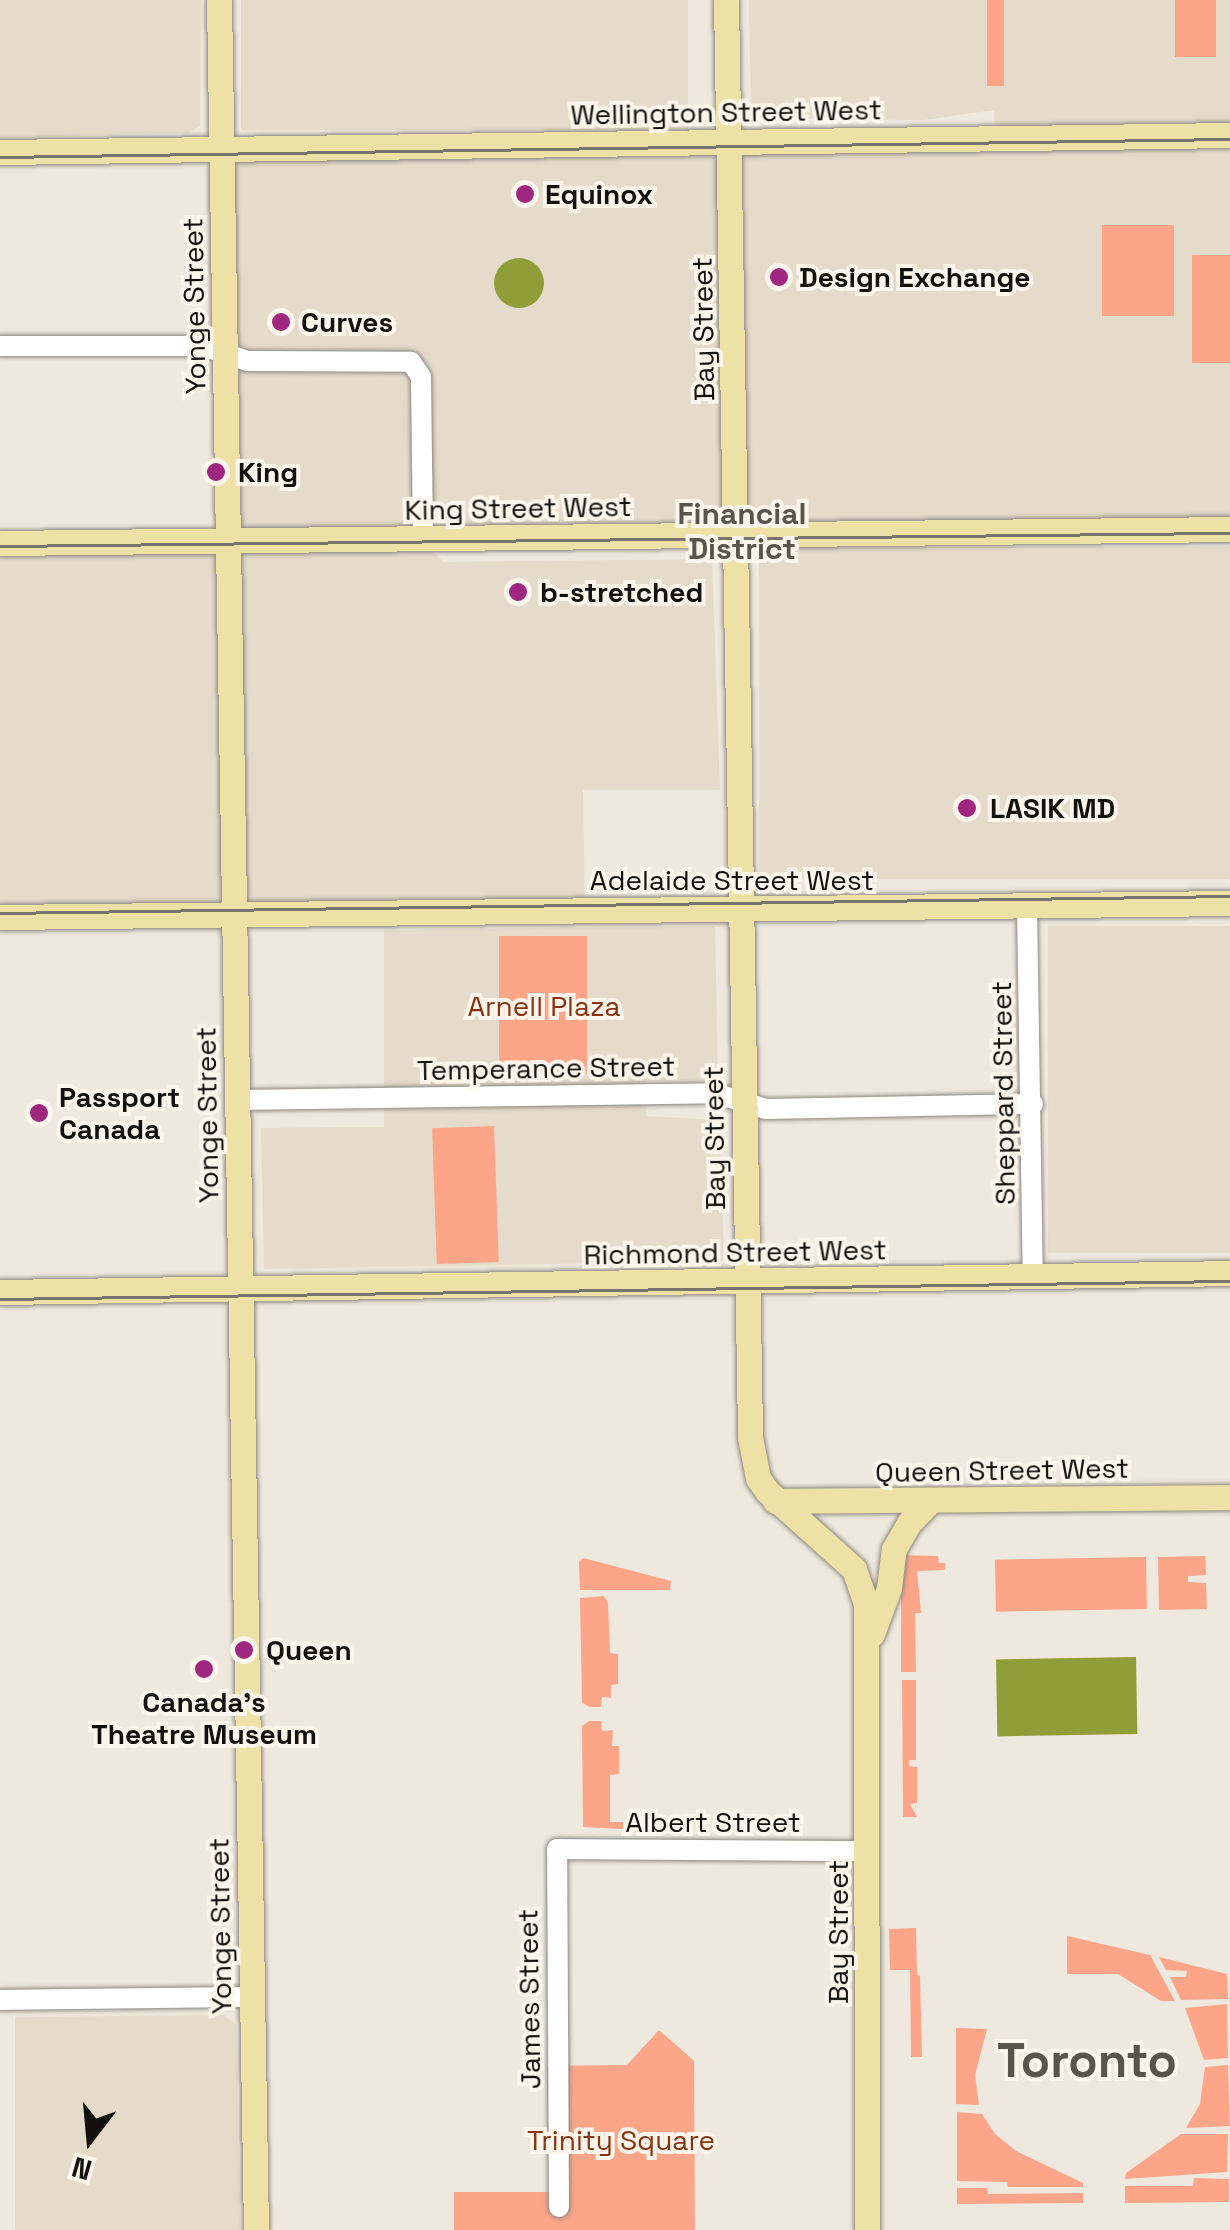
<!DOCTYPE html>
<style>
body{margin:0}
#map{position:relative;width:1230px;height:2230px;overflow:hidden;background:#eee8de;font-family:"Space Grotesk",sans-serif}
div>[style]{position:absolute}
.built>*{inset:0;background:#e5dbca;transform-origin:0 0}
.green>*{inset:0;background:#fca588;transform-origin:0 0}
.water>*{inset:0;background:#8f9e38;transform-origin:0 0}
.round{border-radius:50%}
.roads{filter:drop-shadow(0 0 2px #8e8980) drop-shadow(0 0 2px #8e8980)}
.minor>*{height:20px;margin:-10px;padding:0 10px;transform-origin:10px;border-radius:10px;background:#fff}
.major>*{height:25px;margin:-12.5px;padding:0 12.5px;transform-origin:12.5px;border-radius:12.5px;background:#ede1a6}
.tram>*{height:2.5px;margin:-1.25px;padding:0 1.25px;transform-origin:1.25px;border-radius:1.25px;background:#78746d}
.dots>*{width:28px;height:28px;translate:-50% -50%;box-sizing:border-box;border:5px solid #fcf5eb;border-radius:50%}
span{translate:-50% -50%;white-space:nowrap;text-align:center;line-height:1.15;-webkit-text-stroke:8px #fcf5eb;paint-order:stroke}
.street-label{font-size:28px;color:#13110d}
.poi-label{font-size:28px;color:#13110d;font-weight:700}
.left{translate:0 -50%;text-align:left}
.park-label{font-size:28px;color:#8a3311}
.neighbourhood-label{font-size:30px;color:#59544c;font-weight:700}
.town-label{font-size:48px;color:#59544c;font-weight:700}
.north{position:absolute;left:40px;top:2090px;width:100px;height:100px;-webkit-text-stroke:8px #fcf5eb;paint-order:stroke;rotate:196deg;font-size:28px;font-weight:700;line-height:40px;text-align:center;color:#13110d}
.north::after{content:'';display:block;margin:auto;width:35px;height:45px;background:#13110d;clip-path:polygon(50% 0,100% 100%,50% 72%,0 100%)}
</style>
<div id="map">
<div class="built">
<i style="clip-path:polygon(0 0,201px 0,200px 126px,189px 133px,0 137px)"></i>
<i style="left:241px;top:0;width:447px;height:130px"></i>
<i style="clip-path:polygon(749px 0,1230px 0,1230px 529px,424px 540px,443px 562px,712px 559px,720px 790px,583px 790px,585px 912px,0 917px,0 543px,227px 540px,222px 148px,995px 138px,994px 110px,924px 120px,751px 119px)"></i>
<i style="left:1230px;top:547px;width:332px;height:471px;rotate:90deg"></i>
<i style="clip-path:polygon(715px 926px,718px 1079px,646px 1081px,646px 1116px,719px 1120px,724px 1261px,264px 1269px,261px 1128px,384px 1127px,384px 930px)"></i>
<i style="left:1230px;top:926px;width:327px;height:182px;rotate:90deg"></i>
<i style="clip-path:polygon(224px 2015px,236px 2025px,240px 2230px,15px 2230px,15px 2017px)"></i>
</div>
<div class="green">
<i style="left:987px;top:0;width:17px;height:86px"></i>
<i style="left:1175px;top:0;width:41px;height:57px"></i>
<i style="left:1102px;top:225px;width:72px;height:91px"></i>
<i style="left:1192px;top:255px;width:38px;height:108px"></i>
<i style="left:587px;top:936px;width:138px;height:88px;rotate:90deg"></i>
<i style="left:494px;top:1126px;width:136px;height:62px;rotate:88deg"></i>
<i style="clip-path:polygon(901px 1555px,938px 1556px,939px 1563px,945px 1563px,945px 1570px,917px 1571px,921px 1613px,915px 1613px,916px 1672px,901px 1672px)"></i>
<i style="clip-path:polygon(1205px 1556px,1206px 1575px,1188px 1576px,1188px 1582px,1206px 1583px,1207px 1609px,1159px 1610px,1158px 1557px)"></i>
<i style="left:1146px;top:1557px;width:52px;height:151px;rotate:89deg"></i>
<i style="clip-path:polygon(583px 1558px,671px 1581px,670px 1590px,580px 1590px,579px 1562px)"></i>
<i style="clip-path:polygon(604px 1596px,608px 1603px,610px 1653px,618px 1654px,618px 1684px,611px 1685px,611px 1698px,602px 1697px,601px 1707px,590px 1707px,582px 1703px,580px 1598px)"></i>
<i style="clip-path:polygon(902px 1680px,916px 1680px,916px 1760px,909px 1760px,909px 1766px,917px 1767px,917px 1803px,910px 1804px,917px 1817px,903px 1817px)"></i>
<i style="clip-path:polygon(589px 1721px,601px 1721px,602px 1731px,613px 1730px,612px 1746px,619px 1746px,619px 1774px,610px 1775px,610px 1822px,623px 1822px,623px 1829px,583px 1827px,582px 1726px)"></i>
<i style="clip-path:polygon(916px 1928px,917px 1975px,920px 1976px,922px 2057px,911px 2057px,910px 1970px,890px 1970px,889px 1929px)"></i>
<i style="clip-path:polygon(1067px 1936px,1150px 1955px,1175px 2001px,1161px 2001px,1118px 1974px,1067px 1974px)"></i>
<i style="clip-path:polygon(1159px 1957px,1227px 1974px,1228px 1999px,1181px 2000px,1170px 1977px,1186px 1977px,1187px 1971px,1166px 1970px)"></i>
<i style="clip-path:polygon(1227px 2004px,1228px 2058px,1204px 2060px,1185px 2008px)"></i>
<i style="clip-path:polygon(956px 2028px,987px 2029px,975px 2075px,979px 2105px,956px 2104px)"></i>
<i style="clip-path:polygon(659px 2030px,694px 2061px,695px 2230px,454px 2230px,454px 2192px,549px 2192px,547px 2066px,627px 2065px)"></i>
<i style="clip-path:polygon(1228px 2065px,1230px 2126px,1186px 2128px,1200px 2104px,1205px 2067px)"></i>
<i style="clip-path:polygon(957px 2112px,982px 2114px,995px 2134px,1016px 2151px,1083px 2183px,1083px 2187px,1008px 2187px,1007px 2182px,957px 2181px)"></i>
<i style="clip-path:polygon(1181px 2134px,1228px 2134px,1227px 2172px,1125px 2179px,1126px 2173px)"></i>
<i style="clip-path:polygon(1194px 2178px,1229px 2179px,1229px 2202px,1125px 2203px,1125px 2186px,1193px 2186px)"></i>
<i style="clip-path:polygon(957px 2188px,987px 2188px,988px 2194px,1083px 2193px,1083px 2203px,957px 2204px)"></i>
</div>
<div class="water">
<i class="round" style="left:494px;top:258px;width:50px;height:50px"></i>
<i style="left:1136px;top:1657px;width:77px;height:140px;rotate:89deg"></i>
</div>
<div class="roads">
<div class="minor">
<i style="left:0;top:346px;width:203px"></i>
<i style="left:203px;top:346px;width:46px;rotate:18.8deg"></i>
<i style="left:247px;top:361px;width:164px;rotate:0.3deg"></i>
<i style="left:411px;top:362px;width:18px;rotate:56deg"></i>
<i style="left:421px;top:377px;width:161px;rotate:89.3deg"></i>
<i style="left:1027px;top:908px;width:369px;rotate:89.1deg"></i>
<i style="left:237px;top:1100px;width:478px;rotate:-0.8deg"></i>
<i style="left:715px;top:1093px;width:53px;rotate:17.4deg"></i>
<i style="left:766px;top:1109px;width:267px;rotate:-1.1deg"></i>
<i style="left:0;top:2000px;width:252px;rotate:-0.7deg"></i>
<i style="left:559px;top:2207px;width:358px;rotate:-90.3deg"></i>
<i style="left:557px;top:1849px;width:311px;rotate:0.4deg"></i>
</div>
<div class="major">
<i style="left:219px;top:0;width:2230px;rotate:89.05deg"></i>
<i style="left:726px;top:0;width:1437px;rotate:89.04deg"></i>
<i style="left:750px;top:1437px;width:42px;rotate:79deg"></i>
<i style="left:758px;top:1478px;width:16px;rotate:55deg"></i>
<i style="left:767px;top:1491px;width:117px;rotate:41.9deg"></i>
<i style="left:854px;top:1569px;width:36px;rotate:71deg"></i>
<i style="left:866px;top:1603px;width:627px;rotate:89.91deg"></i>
<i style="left:0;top:152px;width:1230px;rotate:-0.79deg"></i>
<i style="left:0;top:543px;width:1230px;rotate:-0.65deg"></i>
<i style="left:0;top:917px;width:1230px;rotate:-0.65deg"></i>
<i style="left:0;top:1292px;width:1230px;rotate:-0.88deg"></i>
<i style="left:775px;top:1501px;width:455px;rotate:-0.5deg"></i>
<i style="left:872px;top:1634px;width:49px;rotate:-69.7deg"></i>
<i style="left:889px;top:1588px;width:39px;rotate:-83deg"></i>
<i style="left:894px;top:1549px;width:30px;rotate:-60deg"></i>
<i style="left:909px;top:1523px;width:30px;rotate:-46deg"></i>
</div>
</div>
<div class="tram">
<i style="left:0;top:157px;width:1230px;rotate:-0.84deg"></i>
<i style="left:0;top:546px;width:1230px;rotate:-0.61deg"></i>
<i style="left:0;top:913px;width:1230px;rotate:-0.79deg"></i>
<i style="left:0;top:1299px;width:1230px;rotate:-0.84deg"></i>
</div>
<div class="dots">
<i style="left:525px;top:194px;background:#9f277f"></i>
<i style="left:779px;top:277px;background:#9f277f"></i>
<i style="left:281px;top:322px;background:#9f277f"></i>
<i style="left:216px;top:472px;background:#9f277f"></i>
<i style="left:518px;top:592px;background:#9f277f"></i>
<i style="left:967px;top:808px;background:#9f277f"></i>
<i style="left:39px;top:1113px;background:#9f277f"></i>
<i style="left:244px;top:1650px;background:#9f277f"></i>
<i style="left:204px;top:1669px;background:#9f277f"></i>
</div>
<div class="street-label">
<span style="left:726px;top:112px;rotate:-1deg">Wellington Street West</span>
<span style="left:194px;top:306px;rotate:-91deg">Yonge Street</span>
<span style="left:703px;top:329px;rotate:-91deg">Bay Street</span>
<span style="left:518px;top:508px;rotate:-1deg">King Street West</span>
<span style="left:732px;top:880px">Adelaide Street West</span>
<span style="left:546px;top:1068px;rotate:-1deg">Temperance Street</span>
<span style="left:1003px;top:1093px;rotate:-91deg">Sheppard Street</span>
<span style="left:207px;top:1115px;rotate:-91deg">Yonge Street</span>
<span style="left:714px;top:1138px;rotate:-91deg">Bay Street</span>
<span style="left:735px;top:1252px;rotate:-1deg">Richmond Street West</span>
<span style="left:1002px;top:1470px;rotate:-1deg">Queen Street West</span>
<span style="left:713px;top:1822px">Albert Street</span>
<span style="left:220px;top:1926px;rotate:-91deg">Yonge Street</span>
<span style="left:838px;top:1932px;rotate:-90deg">Bay Street</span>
<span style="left:529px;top:1999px;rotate:-91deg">James Street</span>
</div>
<div class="poi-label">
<span class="left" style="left:545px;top:194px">Equinox</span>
<span class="left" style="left:799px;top:277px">Design Exchange</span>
<span class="left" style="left:301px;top:322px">Curves</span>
<span class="left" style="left:238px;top:472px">King</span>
<span class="left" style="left:540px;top:592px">b-stretched</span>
<span class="left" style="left:990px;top:808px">LASIK MD</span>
<span class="left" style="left:59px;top:1113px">Passport<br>Canada</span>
<span class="left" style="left:266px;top:1650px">Queen</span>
<span style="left:204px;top:1718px">Canada's<br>Theatre Museum</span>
</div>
<div class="park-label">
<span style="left:544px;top:1006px">Arnell Plaza</span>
<span style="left:621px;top:2140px">Trinity Square</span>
</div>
<div class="neighbourhood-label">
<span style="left:742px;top:531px">Financial<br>District</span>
</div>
<div class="town-label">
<span style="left:1087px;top:2061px">Toronto</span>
</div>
<div class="north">N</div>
</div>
